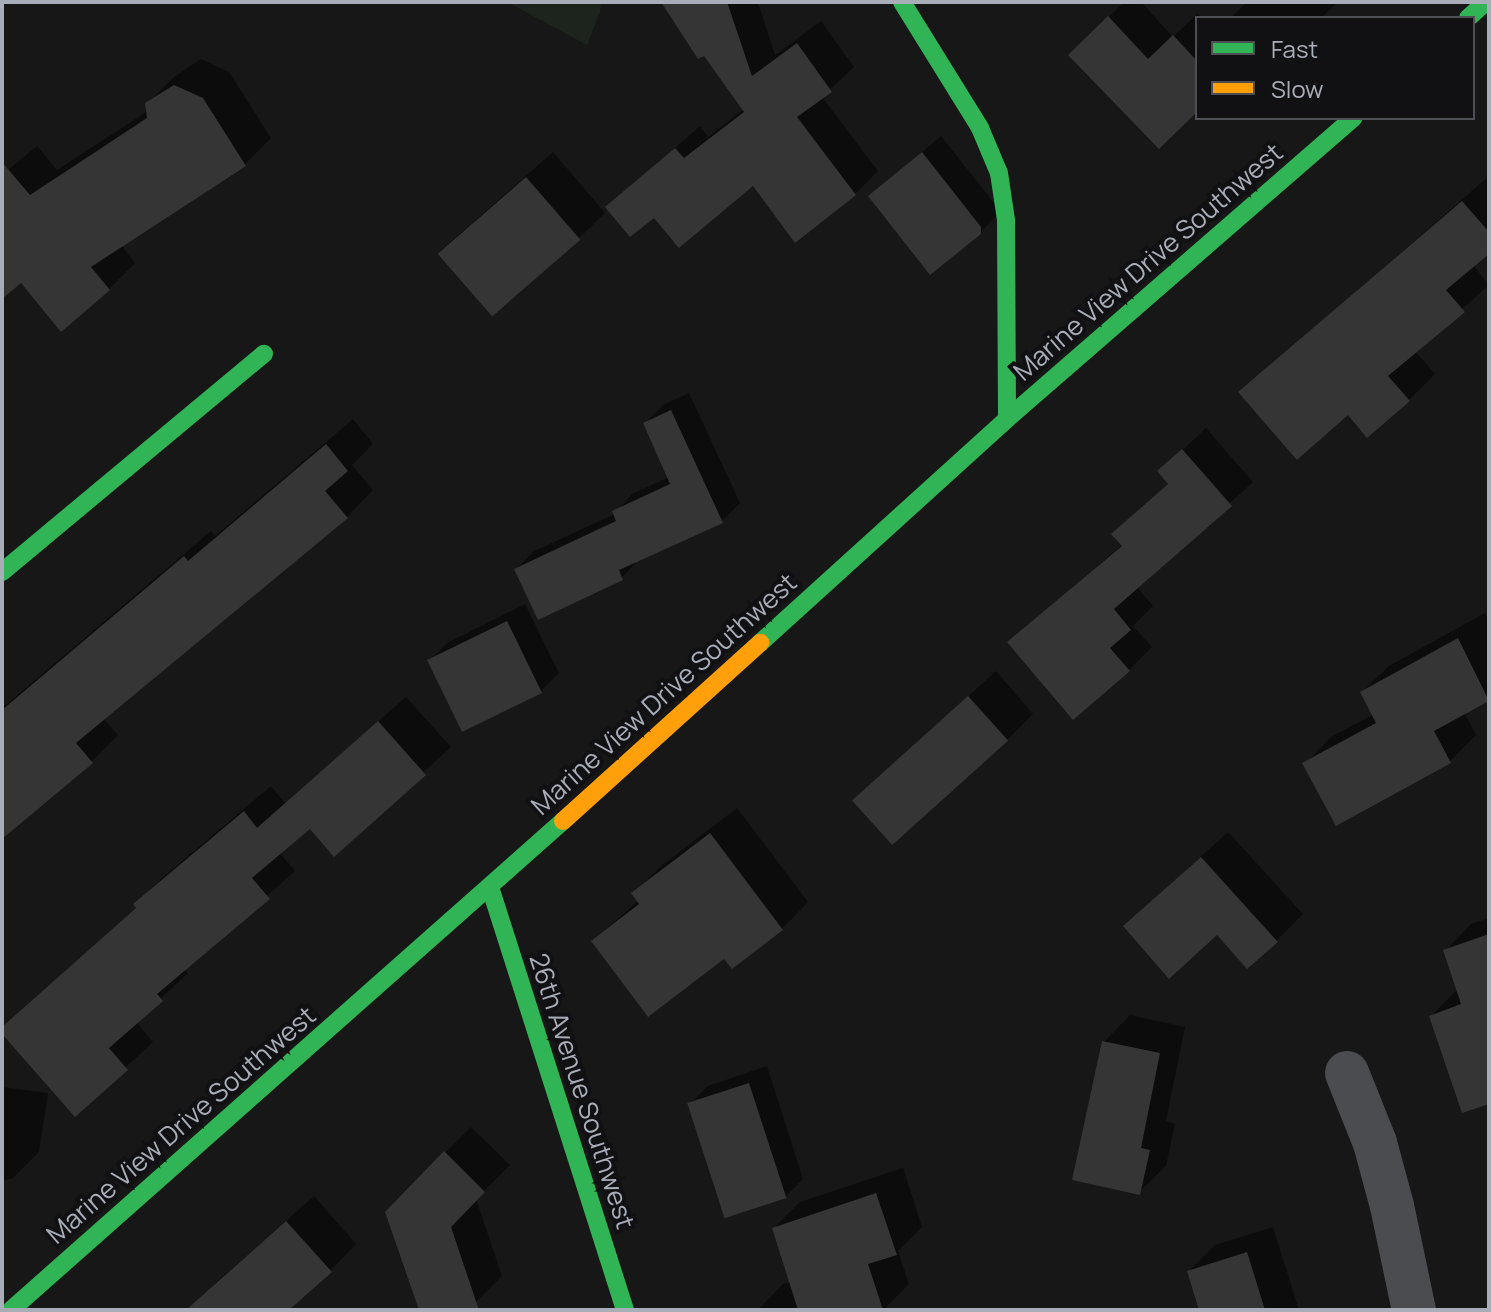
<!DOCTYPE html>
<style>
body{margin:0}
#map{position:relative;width:1491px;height:1312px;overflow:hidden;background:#171717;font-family:Manrope,sans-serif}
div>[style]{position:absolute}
.green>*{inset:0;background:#1d241e}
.shadow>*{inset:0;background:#0007}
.building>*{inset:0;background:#353536;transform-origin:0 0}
.street>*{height:44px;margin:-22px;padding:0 22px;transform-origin:22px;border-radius:22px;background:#4b4c50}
.fast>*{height:18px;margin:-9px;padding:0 9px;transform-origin:9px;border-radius:9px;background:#30b455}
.slow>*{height:18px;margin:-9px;padding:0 9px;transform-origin:9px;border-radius:9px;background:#ff9f0a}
span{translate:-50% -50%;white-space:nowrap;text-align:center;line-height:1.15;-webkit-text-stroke:8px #111113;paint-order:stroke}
.street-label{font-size:26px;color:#a8adb8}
.frame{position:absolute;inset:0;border:4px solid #a8adb8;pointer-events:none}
.legend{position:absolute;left:1195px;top:16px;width:280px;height:104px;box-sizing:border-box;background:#111113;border:2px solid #4d4f55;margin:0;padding:10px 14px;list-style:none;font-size:24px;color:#a8adb8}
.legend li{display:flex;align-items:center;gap:16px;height:40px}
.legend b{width:40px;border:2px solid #4d4f55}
</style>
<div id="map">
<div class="green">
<i style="clip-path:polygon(507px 2px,601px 2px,600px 12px,587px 45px)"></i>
</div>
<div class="shadow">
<i style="clip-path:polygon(667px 2px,758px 2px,775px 55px,821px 21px,854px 67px,822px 97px,878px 171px,855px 194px,753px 183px,654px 215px,607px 207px,700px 126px,708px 137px,744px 109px)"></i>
<i style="clip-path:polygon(1124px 2px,1141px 2px,1173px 37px,1198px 13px,1203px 18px,1197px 18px,1197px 109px,1071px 55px)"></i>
<i style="clip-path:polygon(1247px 2px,1338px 2px,1321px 18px,1230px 18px)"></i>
<i style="clip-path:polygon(201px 59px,229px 72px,271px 138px,245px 164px,121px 245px,135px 263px,109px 289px,21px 280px,2px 297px,2px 175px,37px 146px,57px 170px,148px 111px,147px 104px,174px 77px)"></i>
<i style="clip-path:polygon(941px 136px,998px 208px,998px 214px,980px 233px,870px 196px)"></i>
<i style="clip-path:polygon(553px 152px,605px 213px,578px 239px,439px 252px)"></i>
<i style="clip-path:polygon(1489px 176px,1489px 251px,1473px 265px,1489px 285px,1415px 351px,1435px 374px,1409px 400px,1348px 413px,1241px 392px)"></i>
<i style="clip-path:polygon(689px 393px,740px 503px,722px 521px,639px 559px,622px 578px,516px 569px,534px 551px,615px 514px,632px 494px,669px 477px,645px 423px,663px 405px)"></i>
<i style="clip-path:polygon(353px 419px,373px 444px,352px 465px,373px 490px,347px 517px,103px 718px,118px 735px,91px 762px,2px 818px,2px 708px,211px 531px,215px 536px)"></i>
<i style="clip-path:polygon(1206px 428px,1253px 482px,1137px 587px,1153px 606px,1133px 626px,1152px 647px,1129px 670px,1010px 642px,1123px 544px,1137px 512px,1170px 482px,1160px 471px)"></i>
<i style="clip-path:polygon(525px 604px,559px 673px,541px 691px,429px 661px,447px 643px)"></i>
<i style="clip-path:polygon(1485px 613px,1489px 621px,1489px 699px,1464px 712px,1476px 735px,1450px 761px,1305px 764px,1331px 737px,1374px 714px,1362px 692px,1389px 666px)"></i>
<i style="clip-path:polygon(996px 671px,1033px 714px,1007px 740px,854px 800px)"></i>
<i style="clip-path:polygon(406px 697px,451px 747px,334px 854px,310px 827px,279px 852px,295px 871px,184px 969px,188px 973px,136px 1022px,153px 1042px,75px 1114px,2px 1029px,137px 907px,136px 904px,162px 878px,271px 786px,285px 803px)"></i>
<i style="clip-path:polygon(737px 808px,808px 902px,782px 929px,733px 967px,725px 956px,593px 941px,639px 900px,634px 893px,660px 867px)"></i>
<i style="clip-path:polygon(1228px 832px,1303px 914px,1277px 940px,1247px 966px,1217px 933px,1125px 926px)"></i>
<i style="clip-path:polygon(1489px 918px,1489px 1102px,1431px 1016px,1458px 989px,1445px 951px,1471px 924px)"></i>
<i style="clip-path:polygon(1130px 1015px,1185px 1027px,1166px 1121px,1175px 1124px,1166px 1166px,1139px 1192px,1104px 1042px)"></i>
<i style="clip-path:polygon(767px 1066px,803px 1179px,785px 1197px,690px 1104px,708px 1086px)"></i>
<i style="clip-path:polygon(2px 1087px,48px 1093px,39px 1152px,13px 1178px,2px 1181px)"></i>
<i style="clip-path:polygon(471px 1127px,510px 1165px,476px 1199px,502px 1276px,476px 1302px,454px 1310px,421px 1310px,445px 1153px)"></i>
<i style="clip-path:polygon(903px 1168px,922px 1227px,898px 1251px,909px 1284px,883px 1310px,758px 1310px,783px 1284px,791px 1282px,774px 1228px,800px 1202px)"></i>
<i style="clip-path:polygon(314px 1196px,356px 1244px,330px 1271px,286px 1310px,199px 1310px,195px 1305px,221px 1278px)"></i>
<i style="clip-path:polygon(1273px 1227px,1299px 1310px,1201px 1310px,1189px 1271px,1215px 1245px)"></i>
</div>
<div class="building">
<i style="clip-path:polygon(661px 2px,727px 2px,752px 76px,797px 43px,832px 92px,797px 117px,856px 195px,795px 243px,753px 186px,679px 248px,654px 218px,630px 237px,605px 207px,675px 148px,684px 158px,744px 112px,704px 56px,698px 59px)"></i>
<i style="clip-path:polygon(1108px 16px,1148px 59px,1173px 35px,1197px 61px,1197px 112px,1159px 149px,1068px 55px)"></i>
<i style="clip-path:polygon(174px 85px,203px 98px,246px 166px,91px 267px,110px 290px,61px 332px,21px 283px,2px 299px,2px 162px,30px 195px,147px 118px,145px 103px)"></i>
<i style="clip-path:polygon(922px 152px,981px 227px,981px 234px,930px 275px,868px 196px)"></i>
<i style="left:526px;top:177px;width:83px;height:117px;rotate:49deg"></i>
<i style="clip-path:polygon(1462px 201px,1489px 232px,1489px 254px,1446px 290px,1465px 312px,1388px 376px,1410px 401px,1367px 438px,1348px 415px,1297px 460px,1238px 392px)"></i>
<i style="clip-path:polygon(671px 410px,723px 523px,619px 570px,623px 580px,538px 620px,514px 569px,616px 521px,612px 511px,670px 484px,643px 423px)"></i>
<i style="clip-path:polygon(326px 444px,348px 471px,325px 491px,348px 518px,76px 743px,93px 763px,2px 839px,2px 710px,184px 556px,188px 561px)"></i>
<i style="clip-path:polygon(1182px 449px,1232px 506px,1114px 609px,1131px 630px,1110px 648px,1130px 671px,1073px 720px,1007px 642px,1122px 546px,1111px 534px,1168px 484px,1157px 471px)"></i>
<i style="left:507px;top:621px;width:80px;height:89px;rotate:64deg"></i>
<i style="clip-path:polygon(1458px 638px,1489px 701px,1434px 731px,1451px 763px,1336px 826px,1302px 763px,1376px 723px,1360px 692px)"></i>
<i style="left:968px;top:696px;width:60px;height:156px;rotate:48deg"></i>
<i style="clip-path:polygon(378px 721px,426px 775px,334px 857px,310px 829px,252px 878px,270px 899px,157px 994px,163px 1001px,109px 1048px,128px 1070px,75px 1117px,2px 1034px,2px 1027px,136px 908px,133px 904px,244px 811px,257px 828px)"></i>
<i style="clip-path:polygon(710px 833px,783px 930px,732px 969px,724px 959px,648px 1017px,591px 941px,639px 904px,631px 893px)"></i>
<i style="clip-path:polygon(1201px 857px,1278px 942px,1247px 969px,1217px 935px,1169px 979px,1123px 926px)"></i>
<i style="clip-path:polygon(1489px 934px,1489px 1104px,1462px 1113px,1429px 1016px,1461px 1004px,1443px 950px)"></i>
<i style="clip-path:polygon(1102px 1041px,1160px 1053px,1141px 1148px,1150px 1150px,1140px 1195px,1072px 1180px)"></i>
<i style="left:749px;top:1083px;width:121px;height:65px;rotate:72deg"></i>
<i style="clip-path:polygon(444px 1151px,485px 1192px,451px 1227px,479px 1310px,419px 1310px,385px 1212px)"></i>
<i style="clip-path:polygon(876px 1193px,897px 1255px,868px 1264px,883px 1310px,798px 1310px,772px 1228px)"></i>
<i style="clip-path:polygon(286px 1221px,332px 1272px,289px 1310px,186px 1310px)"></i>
<i style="clip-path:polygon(1247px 1252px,1265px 1310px,1199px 1310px,1187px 1271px)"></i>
</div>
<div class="street">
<i style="left:1347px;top:1073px;width:75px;rotate:68.2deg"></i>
<i style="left:1375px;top:1143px;width:65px;rotate:74.9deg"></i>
<i style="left:1392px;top:1206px;width:106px;rotate:78.1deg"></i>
</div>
<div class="fast">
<i style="left:902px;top:2px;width:148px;rotate:58.2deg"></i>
<i style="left:980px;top:128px;width:49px;rotate:67.1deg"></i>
<i style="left:999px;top:173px;width:48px;rotate:81.5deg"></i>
<i style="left:1006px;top:220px;width:199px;rotate:89.7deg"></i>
<i style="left:1468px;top:18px;width:24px;rotate:-42deg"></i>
<i style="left:2px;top:572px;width:341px;rotate:-39.8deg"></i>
<i style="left:760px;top:643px;width:333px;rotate:-42.2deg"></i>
<i style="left:1007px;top:419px;width:459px;rotate:-41deg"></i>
<i style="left:490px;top:887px;width:444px;rotate:72.3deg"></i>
<i style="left:11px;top:1310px;width:737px;rotate:-41.54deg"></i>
</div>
<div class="slow">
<i style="left:563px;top:821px;width:266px;rotate:-42.1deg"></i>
</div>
<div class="street-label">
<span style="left:1148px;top:262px;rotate:-41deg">Marine View Drive Southwest</span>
<span style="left:664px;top:694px;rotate:-42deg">Marine View Drive Southwest</span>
<span style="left:582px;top:1091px;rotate:72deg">26th Avenue Southwest</span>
<span style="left:181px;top:1125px;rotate:-41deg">Marine View Drive Southwest</span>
</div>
<div class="frame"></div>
<ul class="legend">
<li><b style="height:10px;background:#30b455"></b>Fast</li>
<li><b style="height:10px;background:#ff9f0a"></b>Slow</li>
</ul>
</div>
